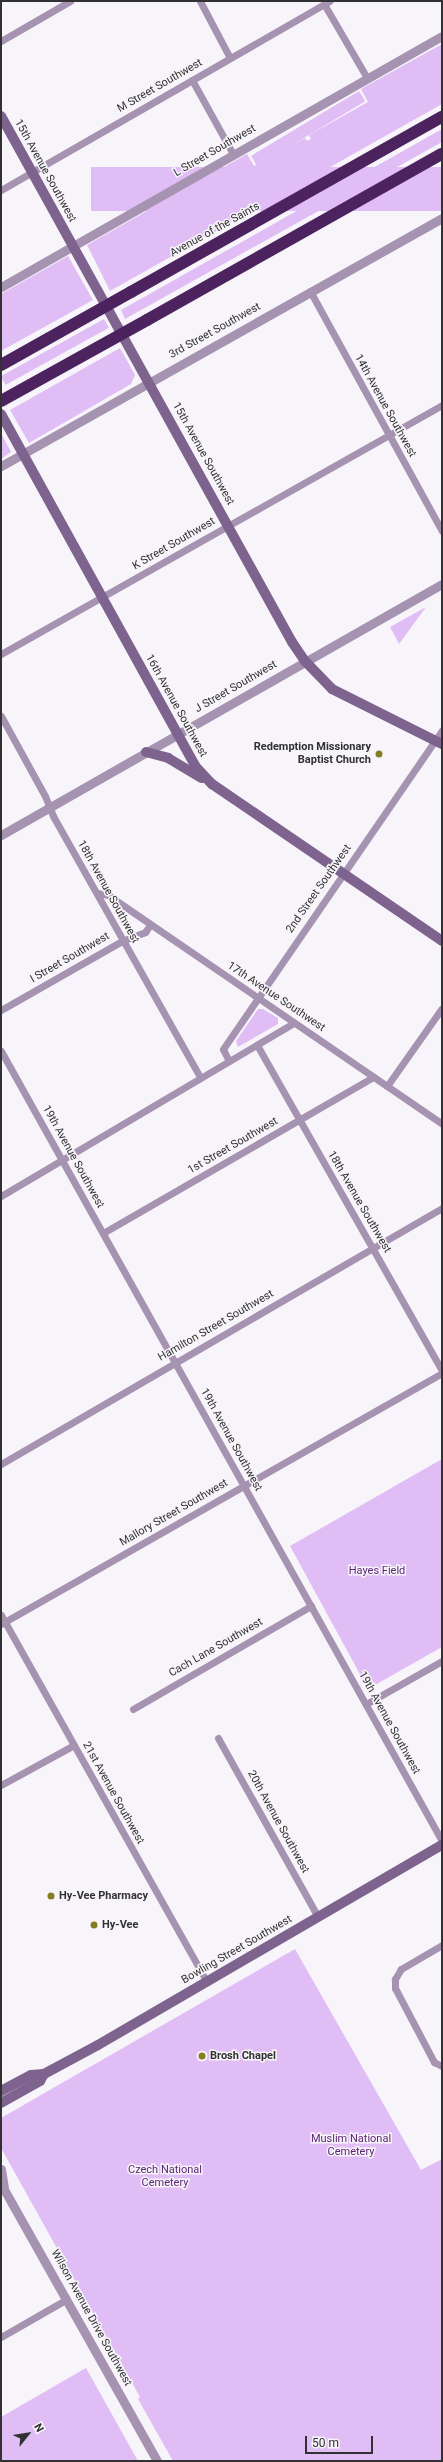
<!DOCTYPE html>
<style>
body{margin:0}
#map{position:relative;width:443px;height:2462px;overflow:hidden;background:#f8f5fa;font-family:Roboto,sans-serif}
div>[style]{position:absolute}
.green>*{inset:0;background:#e1bdf6;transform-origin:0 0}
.minor>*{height:7px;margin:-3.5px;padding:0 3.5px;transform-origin:3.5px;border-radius:3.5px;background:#a693b1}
.tertiary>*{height:9px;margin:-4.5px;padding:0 4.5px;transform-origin:4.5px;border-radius:4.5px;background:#a693b1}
.secondary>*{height:10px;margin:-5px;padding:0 5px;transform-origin:5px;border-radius:5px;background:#7f638f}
.motorway>*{height:12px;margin:-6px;padding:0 6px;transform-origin:6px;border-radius:6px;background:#4c235f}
.motorway-bridge>*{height:12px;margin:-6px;padding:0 6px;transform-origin:6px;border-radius:6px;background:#4c235f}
.dots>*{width:11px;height:11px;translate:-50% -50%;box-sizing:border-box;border:2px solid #f8f5fa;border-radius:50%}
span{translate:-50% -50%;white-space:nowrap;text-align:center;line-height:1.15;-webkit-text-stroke:3px #f8f5fa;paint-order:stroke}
.street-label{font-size:11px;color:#313032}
.poi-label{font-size:11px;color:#313032;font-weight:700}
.right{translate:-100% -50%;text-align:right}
.left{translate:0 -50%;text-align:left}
.park-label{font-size:11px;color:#5b2475}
.frame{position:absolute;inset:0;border:2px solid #313032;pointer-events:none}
.north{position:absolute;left:8px;top:2414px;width:40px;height:40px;-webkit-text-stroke:3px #f8f5fa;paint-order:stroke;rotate:60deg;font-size:11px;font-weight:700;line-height:16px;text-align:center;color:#313032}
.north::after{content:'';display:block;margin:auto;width:14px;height:18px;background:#313032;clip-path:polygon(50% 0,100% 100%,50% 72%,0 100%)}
.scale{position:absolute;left:305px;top:2436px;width:68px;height:18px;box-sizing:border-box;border:2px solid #313032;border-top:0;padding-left:5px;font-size:12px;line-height:14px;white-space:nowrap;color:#313032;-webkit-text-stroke:3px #f8f5fa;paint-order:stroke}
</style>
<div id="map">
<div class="green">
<i style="clip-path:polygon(442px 44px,442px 104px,110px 291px,87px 245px,247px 154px,254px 166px,305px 138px,307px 141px,311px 139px,309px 135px,368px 102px,361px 89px)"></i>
<i style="left:359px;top:91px;width:12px;height:126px;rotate:59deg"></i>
<i style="clip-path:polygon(442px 129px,442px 142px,125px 319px,121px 310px)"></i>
<i style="left:442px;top:167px;width:44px;height:351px;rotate:90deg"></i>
<i style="clip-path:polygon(68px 256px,93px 300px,1px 351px,1px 294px)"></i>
<i style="left:104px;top:319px;width:10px;height:118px;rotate:61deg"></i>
<i style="clip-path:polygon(120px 348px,135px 375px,131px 384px,29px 443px,10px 410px)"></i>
<i style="clip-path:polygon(1px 433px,11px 452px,1px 459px)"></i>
<i style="clip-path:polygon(426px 607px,399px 644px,390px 627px)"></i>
<i style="clip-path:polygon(258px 1009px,263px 1009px,278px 1018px,278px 1024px,238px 1047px,236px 1041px)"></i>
<i style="clip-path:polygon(442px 1459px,442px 1647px,368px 1689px,290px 1546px)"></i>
<i style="clip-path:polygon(295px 1949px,421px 2170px,442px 2159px,442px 2461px,173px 2461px,138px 2399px,140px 2397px,1px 2148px,1px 2118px)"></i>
<i style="clip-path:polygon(86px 2368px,138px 2461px,1px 2461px,1px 2417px)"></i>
</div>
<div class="minor">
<i style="left:200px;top:1px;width:64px;rotate:62.2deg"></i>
<i style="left:324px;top:4px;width:86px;rotate:59.8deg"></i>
<i style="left:1px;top:41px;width:80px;rotate:-30.1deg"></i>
<i style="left:192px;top:80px;width:85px;rotate:61deg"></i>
<i style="left:1px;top:190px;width:379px;rotate:-29.9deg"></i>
<i style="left:310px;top:291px;width:274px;rotate:61.2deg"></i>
<i style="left:1px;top:654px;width:506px;rotate:-29.45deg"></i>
<i style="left:1px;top:716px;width:91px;rotate:61.2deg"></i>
<i style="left:45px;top:796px;width:22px;rotate:68deg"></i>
<i style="left:53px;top:816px;width:300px;rotate:60.6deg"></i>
<i style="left:97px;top:893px;width:11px;rotate:10deg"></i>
<i style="left:108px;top:895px;width:405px;rotate:34.4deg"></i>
<i style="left:1px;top:1010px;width:139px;rotate:-29.7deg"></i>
<i style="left:122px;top:941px;width:25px;rotate:-21deg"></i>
<i style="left:145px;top:932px;width:9px;rotate:-54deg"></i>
<i style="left:257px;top:1045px;width:374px;rotate:60.4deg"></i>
<i style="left:1px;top:1051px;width:905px;rotate:60.83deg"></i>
<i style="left:229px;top:1061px;width:13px;rotate:-117deg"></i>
<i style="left:223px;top:1049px;width:387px;rotate:-55.5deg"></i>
<i style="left:387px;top:1086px;width:95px;rotate:-54.8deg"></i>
<i style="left:1px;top:1196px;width:340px;rotate:-30.6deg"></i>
<i style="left:103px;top:1233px;width:312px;rotate:-30deg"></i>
<i style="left:1px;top:1464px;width:510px;rotate:-30.14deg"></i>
<i style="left:1px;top:1615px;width:421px;rotate:60.7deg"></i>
<i style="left:1px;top:1624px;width:507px;rotate:-29.65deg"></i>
<i style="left:366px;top:1704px;width:87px;rotate:-29.5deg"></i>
<i style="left:133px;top:1709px;width:206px;rotate:-30.1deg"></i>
<i style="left:218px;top:1738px;width:205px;rotate:60.8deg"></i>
<i style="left:1px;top:1785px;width:83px;rotate:-28.7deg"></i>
<i style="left:442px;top:1945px;width:48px;rotate:149.7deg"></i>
<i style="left:401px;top:1969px;width:12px;rotate:121deg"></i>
<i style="left:395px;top:1979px;width:9px;rotate:90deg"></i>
<i style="left:395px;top:1988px;width:84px;rotate:62.2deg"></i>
<i style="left:434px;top:2062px;width:9px;rotate:27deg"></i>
<i style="left:1px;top:2337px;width:76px;rotate:-29.9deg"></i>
</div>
<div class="tertiary">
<i style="left:1px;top:287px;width:507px;rotate:-29.65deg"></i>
<i style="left:1px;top:466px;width:506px;rotate:-29.35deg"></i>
<i style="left:1px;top:835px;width:507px;rotate:-29.65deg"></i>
<i style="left:1px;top:2169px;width:18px;rotate:81deg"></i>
<i style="left:1px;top:2184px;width:318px;rotate:60.6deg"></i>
</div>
<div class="secondary">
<i style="left:1px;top:116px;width:601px;rotate:61.05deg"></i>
<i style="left:292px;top:642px;width:23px;rotate:56deg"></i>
<i style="left:305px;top:661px;width:39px;rotate:46deg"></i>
<i style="left:332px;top:689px;width:123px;rotate:26.6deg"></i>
<i style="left:1px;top:414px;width:402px;rotate:61.1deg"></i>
<i style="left:195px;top:766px;width:25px;rotate:47deg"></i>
<i style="left:212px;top:784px;width:278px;rotate:34.3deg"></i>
<i style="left:146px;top:752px;width:23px;rotate:15deg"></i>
<i style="left:168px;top:758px;width:39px;rotate:31deg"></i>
<i style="left:1px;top:2091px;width:34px;rotate:-28deg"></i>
<i style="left:31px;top:2075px;width:13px;rotate:-4deg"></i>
<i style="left:44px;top:2074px;width:61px;rotate:-28.2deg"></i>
<i style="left:98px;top:2045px;width:398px;rotate:-30.2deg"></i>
<i style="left:1px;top:2103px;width:45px;rotate:-29.4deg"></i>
<i style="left:40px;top:2081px;width:8px;rotate:-60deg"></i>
</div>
<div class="motorway">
<i style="left:131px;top:292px;width:357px;rotate:-29.4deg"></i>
<i style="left:147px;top:320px;width:338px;rotate:-29.4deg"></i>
</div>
<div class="motorway-bridge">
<i style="left:1px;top:365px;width:149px;rotate:-29.3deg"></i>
<i style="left:1px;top:401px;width:167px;rotate:-29deg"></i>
</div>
<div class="dots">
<i style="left:379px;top:754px;background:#867d23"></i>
<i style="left:51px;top:1896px;background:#867d23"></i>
<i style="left:94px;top:1925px;background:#867d23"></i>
<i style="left:202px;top:2056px;background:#867d23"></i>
</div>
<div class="street-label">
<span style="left:160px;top:86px;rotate:-30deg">M Street Southwest</span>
<span style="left:215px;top:151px;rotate:-30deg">L Street Southwest</span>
<span style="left:45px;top:171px;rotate:61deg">15th Avenue Southwest</span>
<span style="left:215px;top:230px;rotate:-29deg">Avenue of the Saints</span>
<span style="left:215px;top:331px;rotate:-29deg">3rd Street Southwest</span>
<span style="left:385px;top:406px;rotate:61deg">14th Avenue Southwest</span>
<span style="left:203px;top:454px;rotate:61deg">15th Avenue Southwest</span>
<span style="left:174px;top:544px;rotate:-30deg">K Street Southwest</span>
<span style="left:236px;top:687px;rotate:-30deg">J Street Southwest</span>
<span style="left:176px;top:706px;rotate:61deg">16th Avenue Southwest</span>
<span style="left:319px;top:889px;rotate:-55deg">2nd Street Southwest</span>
<span style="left:108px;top:892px;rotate:61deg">18th Avenue Southwest</span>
<span style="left:70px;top:958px;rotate:-30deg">I Street Southwest</span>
<span style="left:276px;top:997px;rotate:34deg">17th Avenue Southwest</span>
<span style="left:233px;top:1146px;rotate:-30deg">1st Street Southwest</span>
<span style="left:73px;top:1157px;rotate:61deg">19th Avenue Southwest</span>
<span style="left:359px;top:1202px;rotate:60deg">18th Avenue Southwest</span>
<span style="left:216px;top:1326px;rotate:-30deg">Hamilton Street Southwest</span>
<span style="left:231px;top:1440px;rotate:61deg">19th Avenue Southwest</span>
<span style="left:174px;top:1513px;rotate:-30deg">Mallory Street Southwest</span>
<span style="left:216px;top:1648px;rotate:-30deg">Cach Lane Southwest</span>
<span style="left:389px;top:1723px;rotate:61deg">19th Avenue Southwest</span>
<span style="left:113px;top:1793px;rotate:61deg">21st Avenue Southwest</span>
<span style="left:278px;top:1822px;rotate:61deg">20th Avenue Southwest</span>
<span style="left:237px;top:1950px;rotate:-30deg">Bowling Street Southwest</span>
<span style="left:91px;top:2318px;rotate:61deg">Wilson Avenue Drive Southwest</span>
</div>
<div class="poi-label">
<span class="right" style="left:371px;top:754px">Redemption Missionary<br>Baptist Church</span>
<span class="left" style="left:59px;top:1896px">Hy-Vee Pharmacy</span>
<span class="left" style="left:102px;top:1925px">Hy-Vee</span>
<span class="left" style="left:210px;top:2056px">Brosh Chapel</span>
</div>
<div class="park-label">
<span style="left:377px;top:1571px">Hayes Field</span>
<span style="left:351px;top:2146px">Muslim National<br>Cemetery</span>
<span style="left:165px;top:2177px">Czech National<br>Cemetery</span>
</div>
<div class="frame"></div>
<div class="north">N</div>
<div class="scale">50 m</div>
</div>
